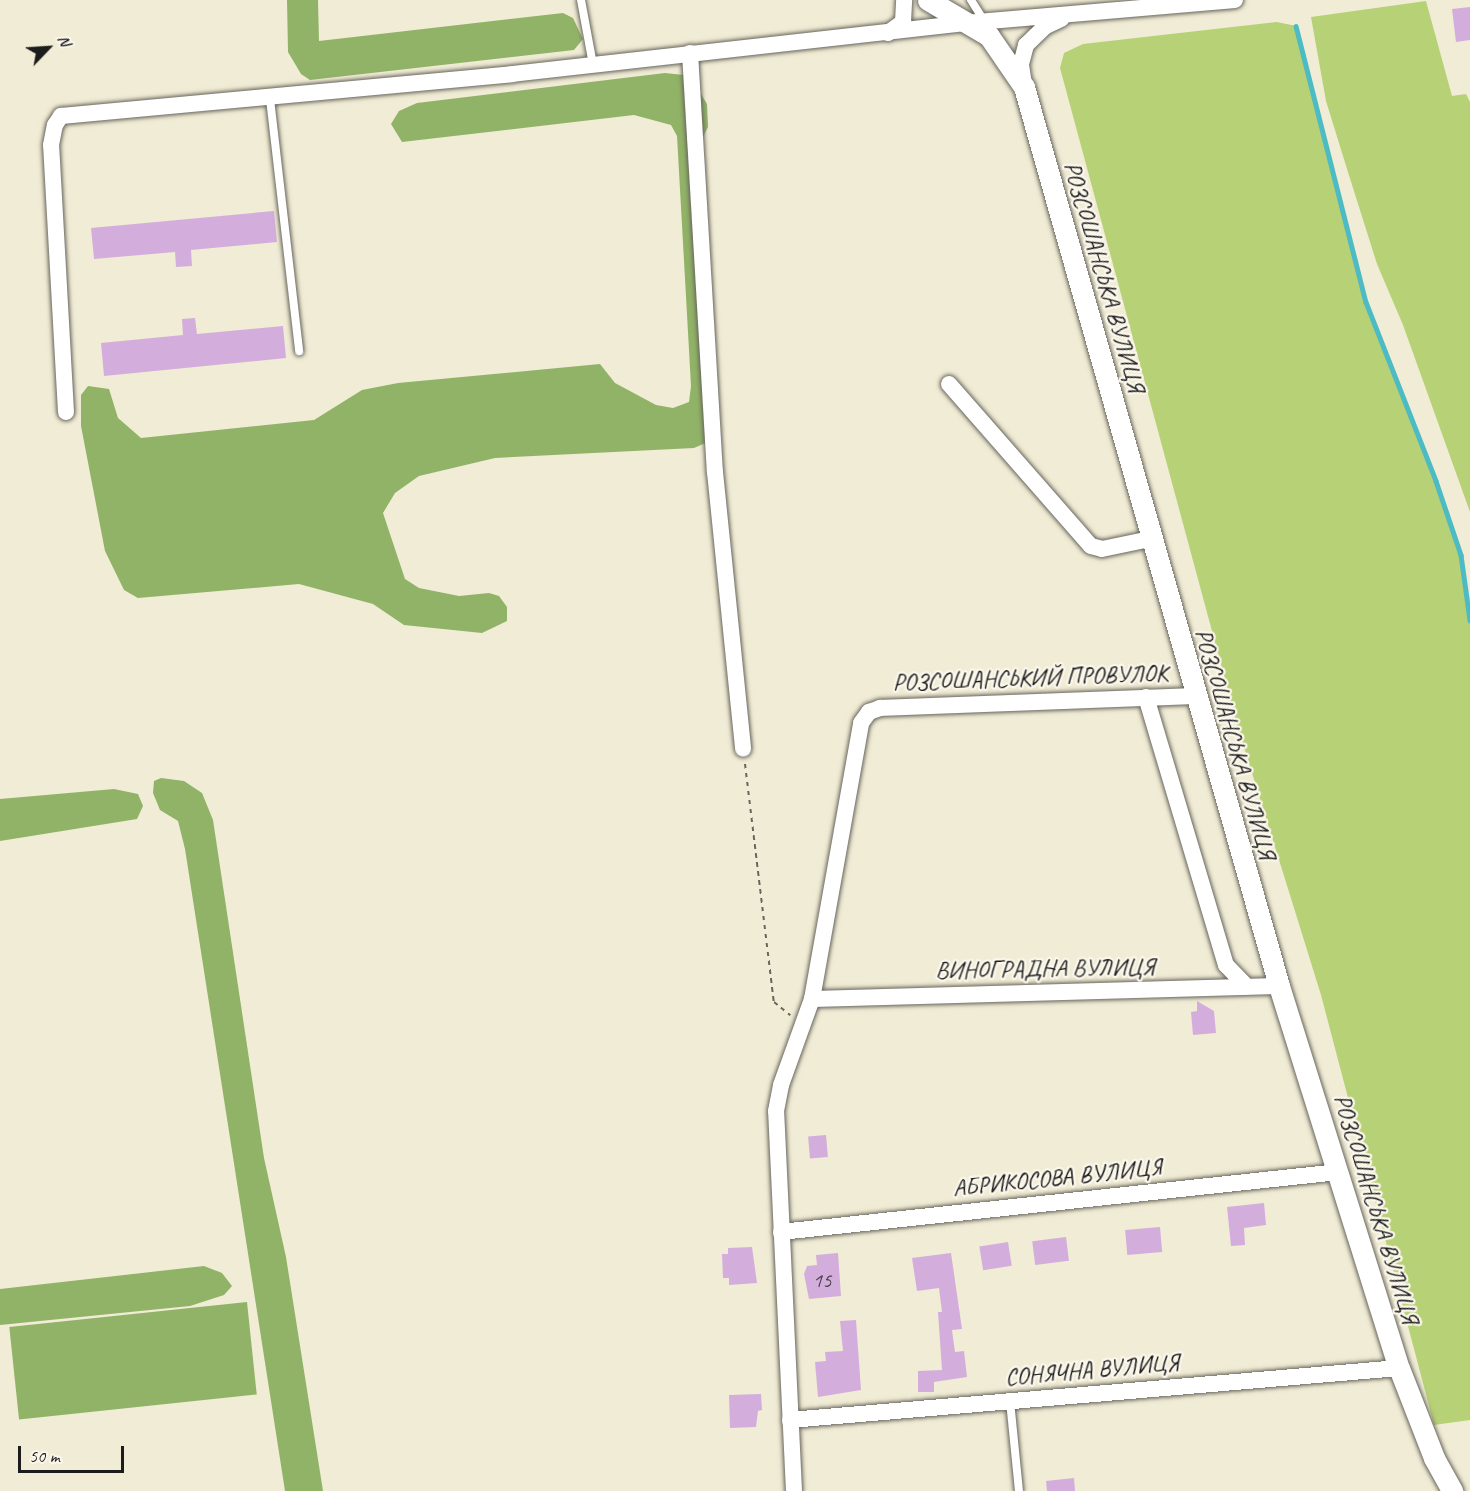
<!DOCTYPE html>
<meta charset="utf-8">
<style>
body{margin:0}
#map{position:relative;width:1470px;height:1491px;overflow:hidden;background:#f1ecd5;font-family:Caveat,sans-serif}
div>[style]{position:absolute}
.green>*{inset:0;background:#b7d176}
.forest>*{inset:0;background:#91b367;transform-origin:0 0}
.stream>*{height:4.5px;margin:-2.25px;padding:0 2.25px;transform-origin:2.25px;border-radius:2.25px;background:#4cbbc4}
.building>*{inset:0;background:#d3aedd;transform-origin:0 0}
.path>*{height:2px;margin-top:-1px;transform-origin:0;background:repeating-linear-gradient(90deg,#67655d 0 4.5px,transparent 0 9px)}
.roads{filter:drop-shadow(0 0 2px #67655d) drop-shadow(0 0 2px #67655d)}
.service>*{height:8px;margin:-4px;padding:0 4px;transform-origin:4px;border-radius:4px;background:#fff}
.minor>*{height:16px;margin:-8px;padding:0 8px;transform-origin:8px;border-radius:8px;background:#fff}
.tertiary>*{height:21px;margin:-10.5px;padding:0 10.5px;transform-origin:10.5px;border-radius:10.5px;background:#fff}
span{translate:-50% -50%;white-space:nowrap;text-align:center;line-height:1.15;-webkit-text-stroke:4.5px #fbf7ec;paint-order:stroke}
.number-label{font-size:21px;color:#4a404c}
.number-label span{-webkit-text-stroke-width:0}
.street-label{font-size:24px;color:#1c1c1c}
.north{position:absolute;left:18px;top:18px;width:60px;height:60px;-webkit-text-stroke:4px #fbf7ec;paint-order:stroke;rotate:65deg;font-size:16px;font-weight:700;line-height:24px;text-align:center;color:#1c1c1c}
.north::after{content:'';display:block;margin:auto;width:21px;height:27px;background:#1c1c1c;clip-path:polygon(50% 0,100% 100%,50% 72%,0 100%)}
.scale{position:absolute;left:18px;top:1446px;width:106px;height:27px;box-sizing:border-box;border:3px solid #1c1c1c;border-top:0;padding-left:8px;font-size:18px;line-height:21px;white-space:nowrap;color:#1c1c1c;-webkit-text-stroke:4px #fbf7ec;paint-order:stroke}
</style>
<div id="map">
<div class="green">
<i style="clip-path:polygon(1426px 1px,1452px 96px,1466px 94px,1470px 102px,1470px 512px,1403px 325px,1377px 264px,1347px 169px,1326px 101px,1311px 17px)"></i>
<i style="clip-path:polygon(1277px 22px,1296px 26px,1366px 302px,1436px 481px,1461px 555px,1470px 620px,1470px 1420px,1434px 1425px,1321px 995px,1239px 731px,1060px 68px,1064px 53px,1083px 44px)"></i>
</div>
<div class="forest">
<i style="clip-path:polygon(287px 0,318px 0,319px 41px,563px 13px,573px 18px,583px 39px,574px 50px,310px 80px,301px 74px,288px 52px)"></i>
<i style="clip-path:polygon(665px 73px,684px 75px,694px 82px,707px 104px,708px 127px,701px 141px,710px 441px,694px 448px,495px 458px,419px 476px,395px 493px,383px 513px,405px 579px,419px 588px,459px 596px,489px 593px,499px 596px,507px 607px,507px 621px,482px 633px,404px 625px,373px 604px,299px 584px,138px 598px,124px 590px,105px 551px,81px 426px,81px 395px,88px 386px,109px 389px,118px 418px,141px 438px,314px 420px,362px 390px,398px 383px,600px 364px,615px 383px,656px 405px,673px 408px,689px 402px,691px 386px,677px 136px,671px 125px,634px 115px,402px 142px,391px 124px,399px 111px,417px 103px)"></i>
<i style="clip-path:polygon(161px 778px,184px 781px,202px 793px,213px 820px,264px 1158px,286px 1257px,323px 1491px,285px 1491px,185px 849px,178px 821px,160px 810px,153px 793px,154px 781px)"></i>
<i style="clip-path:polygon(114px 789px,138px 794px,143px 806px,137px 819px,0 841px,0 799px)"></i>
<i style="clip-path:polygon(204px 1266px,222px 1273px,232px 1286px,224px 1295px,190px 1306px,0 1325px,0 1289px)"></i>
<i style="left:247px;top:1302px;width:93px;height:239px;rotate:84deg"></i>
</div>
<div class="stream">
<i style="left:1296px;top:26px;width:285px;rotate:75.8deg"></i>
<i style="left:1366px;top:302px;width:192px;rotate:68.6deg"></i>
<i style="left:1436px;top:481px;width:78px;rotate:71.3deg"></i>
<i style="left:1461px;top:555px;width:66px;rotate:82.1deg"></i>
</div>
<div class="building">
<i style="clip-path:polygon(1470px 7px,1470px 40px,1456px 42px,1452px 9px)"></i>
<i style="clip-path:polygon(274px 211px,277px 242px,191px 250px,192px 266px,176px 267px,175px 252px,94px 259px,91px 228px)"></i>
<i style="clip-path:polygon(195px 318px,197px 334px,283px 326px,286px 358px,104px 376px,101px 343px,183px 335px,182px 319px)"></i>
<i style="clip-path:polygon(1197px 1001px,1214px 1011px,1216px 1033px,1193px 1035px,1191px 1012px,1197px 1011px)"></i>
<i style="left:826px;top:1135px;width:22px;height:18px;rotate:85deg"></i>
<i style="clip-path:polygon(1264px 1203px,1266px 1225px,1244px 1228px,1245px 1245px,1231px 1246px,1227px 1207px)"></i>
<i style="left:1160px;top:1227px;width:25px;height:35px;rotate:85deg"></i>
<i style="left:1066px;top:1237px;width:24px;height:34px;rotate:83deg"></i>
<i style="left:1008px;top:1242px;width:24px;height:29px;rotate:81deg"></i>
<i style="clip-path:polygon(752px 1247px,757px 1283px,729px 1285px,729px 1278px,723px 1278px,722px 1254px,728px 1254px,728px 1248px)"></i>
<i style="clip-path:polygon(838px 1253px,841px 1296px,809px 1299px,804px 1274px,807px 1266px,817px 1265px,816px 1255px)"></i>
<i style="clip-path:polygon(951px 1253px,962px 1329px,952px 1330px,955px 1352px,964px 1351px,967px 1377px,934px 1382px,934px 1392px,918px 1392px,918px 1371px,942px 1370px,938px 1312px,942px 1312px,939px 1288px,917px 1291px,912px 1258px)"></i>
<i style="clip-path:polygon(856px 1320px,861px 1390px,818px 1397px,815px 1362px,826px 1361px,825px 1352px,843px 1351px,840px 1321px)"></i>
<i style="clip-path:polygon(761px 1394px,762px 1410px,758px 1411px,756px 1427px,730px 1428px,729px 1395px)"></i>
<i style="clip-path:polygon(1074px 1478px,1075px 1491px,1047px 1491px,1046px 1481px)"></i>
</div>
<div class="path">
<i style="left:745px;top:764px;width:240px;rotate:83.1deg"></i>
<i style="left:774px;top:1002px;width:21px;rotate:39deg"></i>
</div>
<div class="roads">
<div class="service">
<i style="left:581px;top:0;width:66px;rotate:79.5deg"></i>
<i style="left:971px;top:0;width:25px;rotate:58deg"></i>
<i style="left:270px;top:99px;width:254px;rotate:83.4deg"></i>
<i style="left:1010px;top:1401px;width:90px;rotate:84.3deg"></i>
</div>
<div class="minor">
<i style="left:888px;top:33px;width:19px;rotate:-36deg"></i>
<i style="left:903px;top:22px;width:22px;rotate:-87deg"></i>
<i style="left:690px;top:53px;width:420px;rotate:86.6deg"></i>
<i style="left:715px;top:472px;width:278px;rotate:84.2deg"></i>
<i style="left:1024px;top:84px;width:20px;rotate:-99deg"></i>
<i style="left:1021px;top:64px;width:20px;rotate:-75deg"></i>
<i style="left:1026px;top:45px;width:28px;rotate:-44deg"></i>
<i style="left:1046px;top:26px;width:17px;rotate:-25deg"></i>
<i style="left:949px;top:384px;width:215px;rotate:48.8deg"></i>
<i style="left:1091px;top:546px;width:11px;rotate:15deg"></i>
<i style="left:1102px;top:549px;width:49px;rotate:-11.8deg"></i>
<i style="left:66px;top:412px;width:267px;rotate:-93.2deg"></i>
<i style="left:51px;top:145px;width:20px;rotate:-79deg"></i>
<i style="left:55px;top:125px;width:11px;rotate:-56deg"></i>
<i style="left:61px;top:116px;width:453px;rotate:-5.3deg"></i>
<i style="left:512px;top:74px;width:457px;rotate:-6.4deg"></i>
<i style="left:966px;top:23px;width:270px;rotate:-4.9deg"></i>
<i style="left:1146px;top:697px;width:280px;rotate:73.4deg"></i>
<i style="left:1226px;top:965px;width:30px;rotate:46deg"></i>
<i style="left:812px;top:999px;width:467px;rotate:-1.6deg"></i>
<i style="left:781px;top:1232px;width:561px;rotate:-6.14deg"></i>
<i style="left:790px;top:1420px;width:611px;rotate:-4.88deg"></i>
<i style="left:794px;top:1491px;width:380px;rotate:-92.7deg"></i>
<i style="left:776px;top:1111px;width:26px;rotate:-79deg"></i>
<i style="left:781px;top:1085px;width:91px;rotate:-70.2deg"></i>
<i style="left:812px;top:999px;width:280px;rotate:-79.9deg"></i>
<i style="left:861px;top:723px;width:14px;rotate:-54deg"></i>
<i style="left:869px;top:712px;width:12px;rotate:-20deg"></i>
<i style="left:880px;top:708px;width:314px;rotate:-2.2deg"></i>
</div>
<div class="tertiary">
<i style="left:928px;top:0;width:71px;rotate:30.5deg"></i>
<i style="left:989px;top:36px;width:62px;rotate:55.5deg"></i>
<i style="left:1024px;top:87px;width:934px;rotate:74.16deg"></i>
<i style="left:1279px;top:986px;width:400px;rotate:72.6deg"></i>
<i style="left:1399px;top:1368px;width:97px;rotate:68.7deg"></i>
<i style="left:1434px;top:1458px;width:38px;rotate:61deg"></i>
</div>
</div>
<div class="number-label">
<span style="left:822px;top:1280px">15</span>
</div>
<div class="street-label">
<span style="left:1104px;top:277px;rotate:74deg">РОЗСОШАНСЬКА ВУЛИЦЯ</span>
<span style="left:1030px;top:678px;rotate:-2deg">РОЗСОШАНСЬКИЙ ПРОВУЛОК</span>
<span style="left:1235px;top:744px;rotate:74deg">РОЗСОШАНСЬКА ВУЛИЦЯ</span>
<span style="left:1045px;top:969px;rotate:-1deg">ВИНОГРАДНА ВУЛИЦЯ</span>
<span style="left:1057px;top:1178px;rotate:-6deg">АБРИКОСОВА ВУЛИЦЯ</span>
<span style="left:1376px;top:1209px;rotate:73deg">РОЗСОШАНСЬКА ВУЛИЦЯ</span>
<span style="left:1092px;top:1370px;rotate:-5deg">СОНЯЧНА ВУЛИЦЯ</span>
</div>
<div class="north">N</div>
<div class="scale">50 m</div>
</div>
